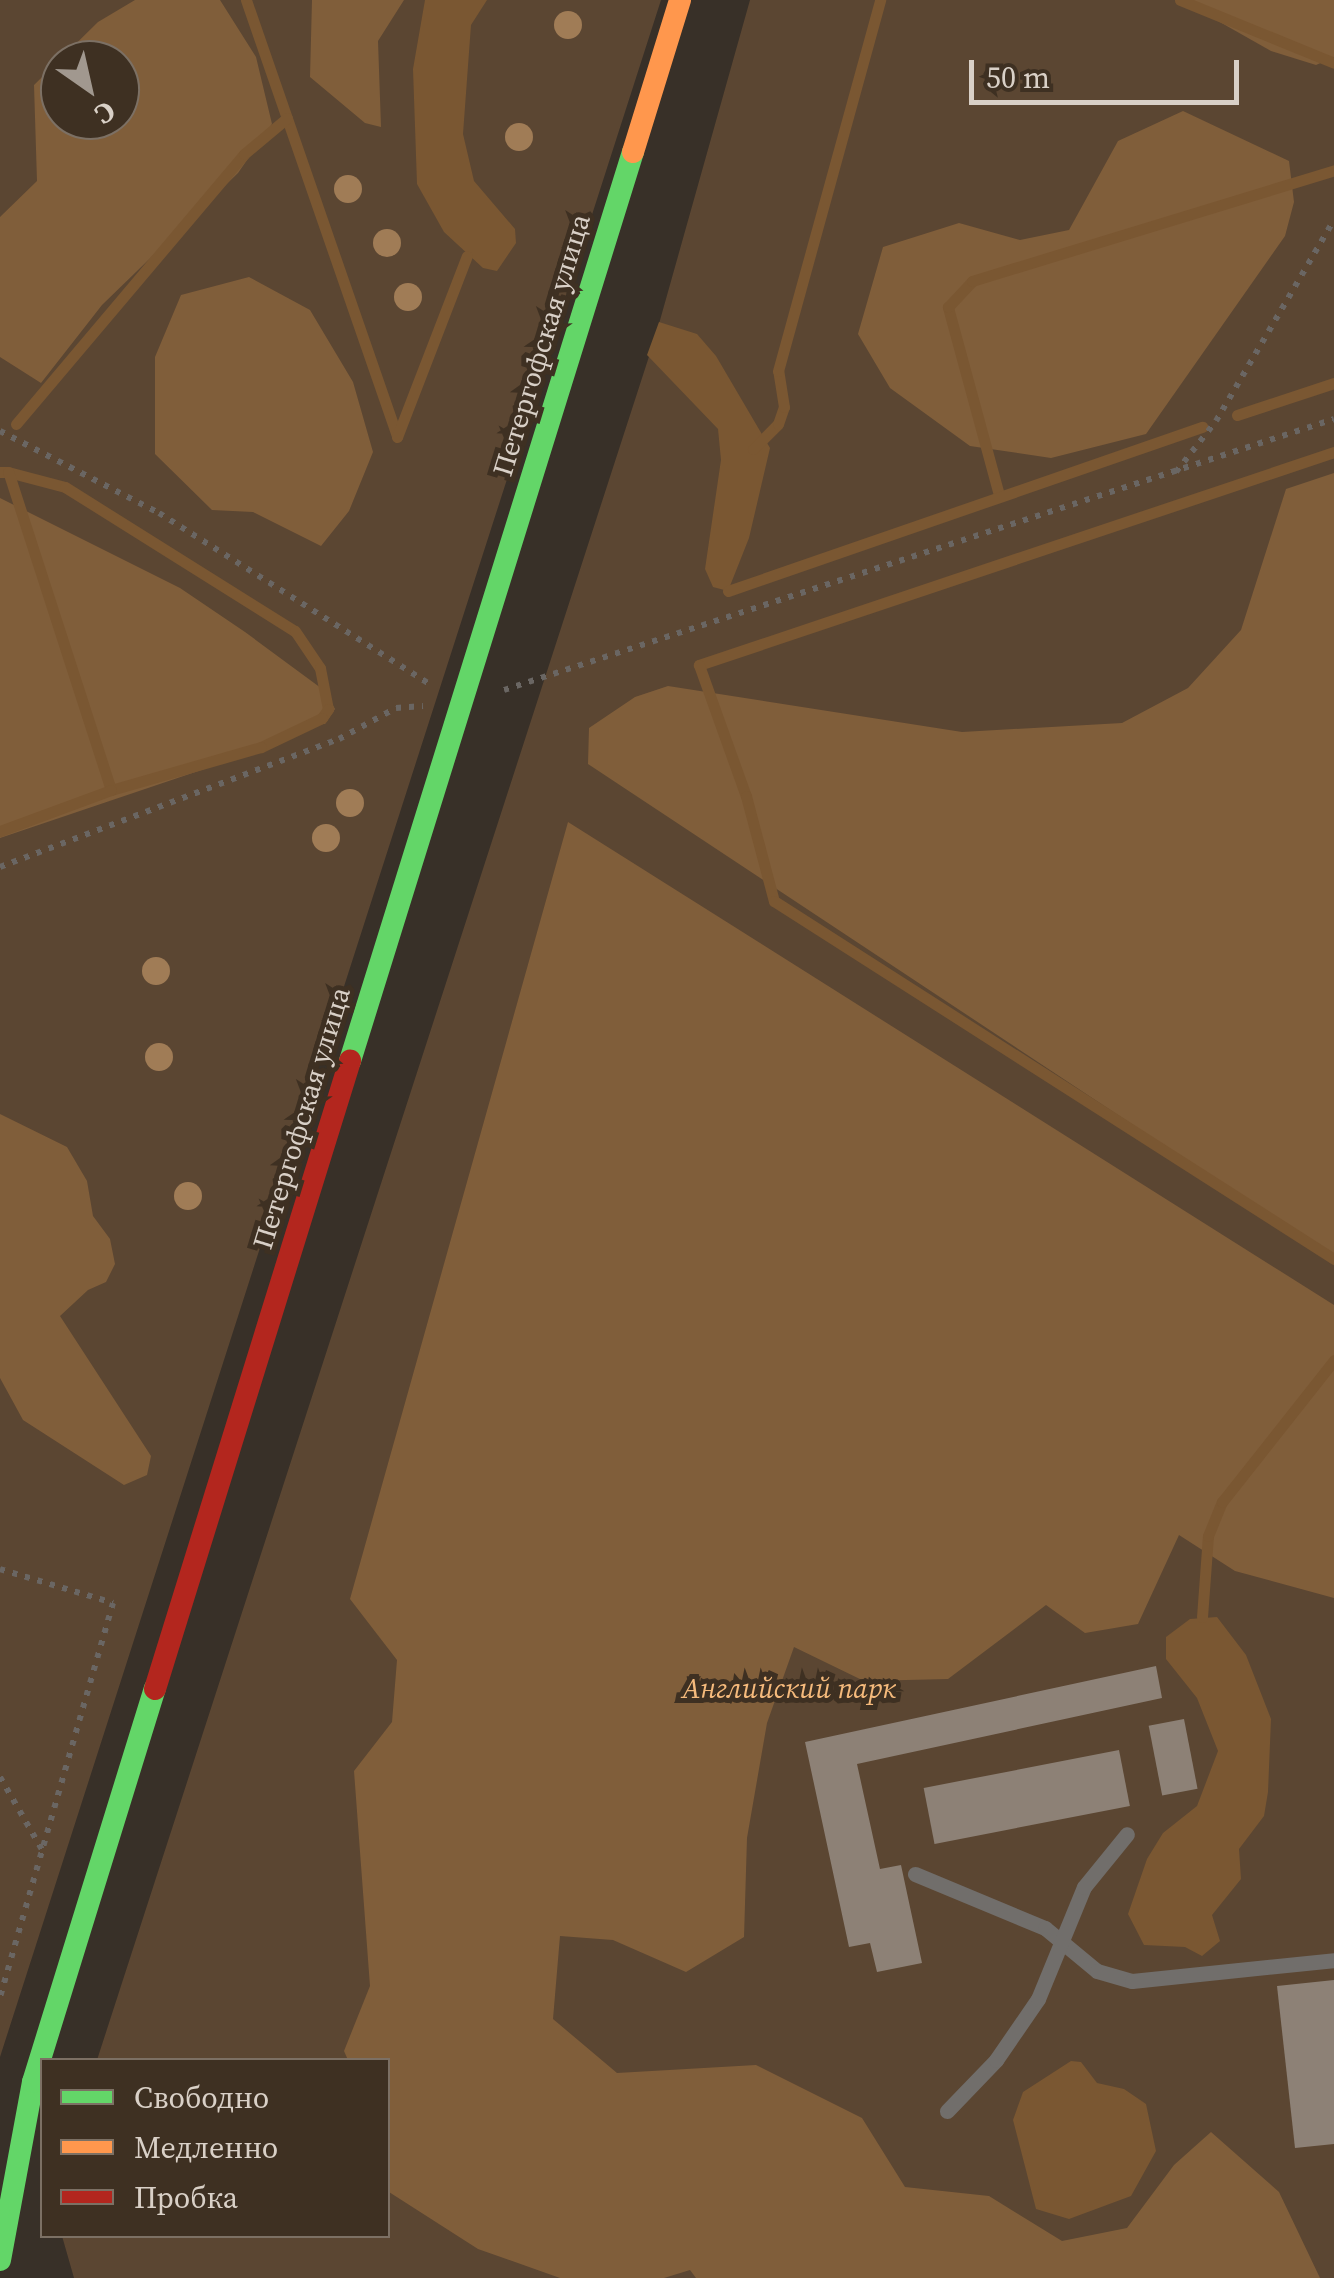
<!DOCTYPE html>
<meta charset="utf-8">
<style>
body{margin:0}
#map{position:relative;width:1334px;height:2278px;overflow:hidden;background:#383028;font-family:"Source Serif 4",serif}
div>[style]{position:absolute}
.green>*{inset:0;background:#5b4632}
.forest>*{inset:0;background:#805e3a}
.water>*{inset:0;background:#7a5732}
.stream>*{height:11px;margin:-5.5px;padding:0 5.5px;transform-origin:5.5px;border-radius:5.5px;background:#7a5732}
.building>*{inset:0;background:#8d8176;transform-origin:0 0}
.path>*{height:6px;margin-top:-3px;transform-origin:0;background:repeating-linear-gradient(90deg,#6a6663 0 5px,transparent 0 13px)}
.lane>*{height:15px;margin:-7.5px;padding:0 7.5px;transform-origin:7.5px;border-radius:7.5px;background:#716e6b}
.fast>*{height:22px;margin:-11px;padding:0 11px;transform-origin:11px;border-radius:11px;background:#63d668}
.slow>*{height:22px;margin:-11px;padding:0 11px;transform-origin:11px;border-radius:11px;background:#ff974d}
.jam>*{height:22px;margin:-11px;padding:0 11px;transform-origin:11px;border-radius:11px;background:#b3261e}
.trees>*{width:28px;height:28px;margin:-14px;border-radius:50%;background:#a07c56}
span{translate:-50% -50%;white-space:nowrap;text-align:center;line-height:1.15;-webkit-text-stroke:10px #3e3022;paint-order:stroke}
.street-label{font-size:28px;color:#d9d0c7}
.park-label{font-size:28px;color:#f5ba7c;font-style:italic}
.legend{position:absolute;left:40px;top:2058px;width:350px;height:180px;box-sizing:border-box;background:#3e3022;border:2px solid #7c7064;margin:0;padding:12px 18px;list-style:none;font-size:30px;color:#d9d0c7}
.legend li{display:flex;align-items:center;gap:20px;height:50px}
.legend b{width:50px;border:2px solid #7c7064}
.north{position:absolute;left:40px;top:40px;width:100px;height:100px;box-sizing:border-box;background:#3e3022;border:2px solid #7c7064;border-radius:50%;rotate:146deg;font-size:28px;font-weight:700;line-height:40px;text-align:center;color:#d9d0c7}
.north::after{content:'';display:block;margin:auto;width:35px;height:45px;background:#a1988f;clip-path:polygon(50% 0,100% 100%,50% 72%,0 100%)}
.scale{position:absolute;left:969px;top:60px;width:270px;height:45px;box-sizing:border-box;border:5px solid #d9d0c7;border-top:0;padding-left:12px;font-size:30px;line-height:35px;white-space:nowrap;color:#d9d0c7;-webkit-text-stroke:8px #3e3022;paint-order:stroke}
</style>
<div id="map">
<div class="green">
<i style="clip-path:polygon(evenodd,0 0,661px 0,0 2057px,0 0,60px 60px,120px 60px,120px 120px,60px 120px,60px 60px)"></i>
<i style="clip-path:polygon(750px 0,1334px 0,1334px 2278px,74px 2278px,62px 2236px,388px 2236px,388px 2060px,97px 2060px,655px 338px)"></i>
</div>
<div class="forest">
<i style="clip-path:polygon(evenodd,135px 0,220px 0,256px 57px,272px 124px,238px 173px,102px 305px,41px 383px,0 357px,0 217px,37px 181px,34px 85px,98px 22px,135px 0,60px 60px,120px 60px,120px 120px,60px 120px,60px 60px)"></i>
<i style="clip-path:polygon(312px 0,404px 0,378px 41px,381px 127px,365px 123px,310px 77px)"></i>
<i style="clip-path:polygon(1181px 0,1334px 0,1334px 57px,1316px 65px,1271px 51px)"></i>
<i style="clip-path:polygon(1183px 111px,1289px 161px,1294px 202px,1285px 236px,1146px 434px,1051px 458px,970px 446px,890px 388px,858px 334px,883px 247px,959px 223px,1020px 240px,1069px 230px,1118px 141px)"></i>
<i style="clip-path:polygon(249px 277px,310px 310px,353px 382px,373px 452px,349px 511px,321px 546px,253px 512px,212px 510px,155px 454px,155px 357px,181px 295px)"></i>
<i style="clip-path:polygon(1334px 473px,1334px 1258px,588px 764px,589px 728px,635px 697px,668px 686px,962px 732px,1122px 723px,1188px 688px,1241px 630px,1286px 489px)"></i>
<i style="clip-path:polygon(0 498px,180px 588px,245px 632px,325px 691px,335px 709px,325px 724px,307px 724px,225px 762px,0 838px)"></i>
<i style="clip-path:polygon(568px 822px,1334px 1305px,1334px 1598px,1235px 1571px,1179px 1535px,1138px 1624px,1085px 1633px,1046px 1605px,948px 1679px,864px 1681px,794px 1647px,767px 1723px,747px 1838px,744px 1937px,686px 1972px,613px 1940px,560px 1936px,553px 2019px,617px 2073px,756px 2065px,862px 2118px,905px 2187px,989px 2196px,1062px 2241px,1127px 2228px,1174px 2165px,1211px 2132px,1279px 2192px,1320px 2278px,696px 2278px,690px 2270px,664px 2278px,560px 2278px,478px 2249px,389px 2192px,388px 2060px,348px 2060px,344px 2051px,370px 1986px,354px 1771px,392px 1722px,397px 1660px,350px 1599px)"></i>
<i style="clip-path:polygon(0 1114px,67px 1147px,87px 1181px,93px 1216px,110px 1239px,115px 1264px,106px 1282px,88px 1290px,60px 1316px,151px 1456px,147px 1475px,124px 1485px,23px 1420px,0 1378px)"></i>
</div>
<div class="water">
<i style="clip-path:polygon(425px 0,487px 0,471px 25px,463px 134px,474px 181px,515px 229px,516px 243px,497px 271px,483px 268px,444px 232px,417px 184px,413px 69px)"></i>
<i style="clip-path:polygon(659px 322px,697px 334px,716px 356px,770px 448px,749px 538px,728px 591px,713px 587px,705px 569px,721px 460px,718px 429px,647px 355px)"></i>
<i style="clip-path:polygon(1217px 1617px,1246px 1655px,1271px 1719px,1268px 1792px,1264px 1816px,1239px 1849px,1241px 1879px,1212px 1915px,1220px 1941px,1202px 1956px,1185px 1947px,1144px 1945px,1128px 1914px,1147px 1859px,1163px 1833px,1197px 1806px,1218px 1751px,1197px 1698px,1166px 1659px,1166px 1637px,1190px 1619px)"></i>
<i style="clip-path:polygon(1071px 2061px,1081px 2062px,1097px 2083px,1124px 2089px,1146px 2104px,1156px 2151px,1131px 2196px,1069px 2219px,1036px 2209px,1013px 2120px,1023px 2092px)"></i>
</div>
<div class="stream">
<i style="left:246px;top:0;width:462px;rotate:70.9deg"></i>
<i style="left:397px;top:437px;width:194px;rotate:-68.9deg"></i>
<i style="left:1180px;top:0;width:166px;rotate:22.2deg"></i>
<i style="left:1237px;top:415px;width:102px;rotate:-18.3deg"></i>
<i style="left:16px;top:424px;width:353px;rotate:-49.8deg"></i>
<i style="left:244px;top:154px;width:56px;rotate:-39.9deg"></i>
<i style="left:753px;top:449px;width:35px;rotate:-45deg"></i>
<i style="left:778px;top:424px;width:18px;rotate:-71deg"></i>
<i style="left:784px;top:407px;width:36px;rotate:-99deg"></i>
<i style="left:778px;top:371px;width:385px;rotate:-74.6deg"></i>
<i style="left:1334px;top:452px;width:670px;rotate:161.46deg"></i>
<i style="left:699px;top:665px;width:139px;rotate:70.3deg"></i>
<i style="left:746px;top:796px;width:109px;rotate:75.1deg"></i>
<i style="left:774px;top:901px;width:665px;rotate:32.59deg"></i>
<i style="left:0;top:472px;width:8px"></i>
<i style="left:8px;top:472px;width:59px;rotate:14.7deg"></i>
<i style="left:65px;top:487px;width:271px;rotate:32.1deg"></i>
<i style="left:295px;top:631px;width:45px;rotate:56deg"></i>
<i style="left:320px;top:668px;width:42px;rotate:79deg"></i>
<i style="left:328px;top:709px;width:11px;rotate:124deg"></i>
<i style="left:322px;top:718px;width:68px;rotate:154.6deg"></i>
<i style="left:261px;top:747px;width:156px;rotate:164deg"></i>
<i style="left:111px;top:790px;width:334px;rotate:-107.9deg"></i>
<i style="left:999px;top:495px;width:195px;rotate:-105.2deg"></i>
<i style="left:948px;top:307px;width:35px;rotate:-47deg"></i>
<i style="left:972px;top:281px;width:379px;rotate:-17deg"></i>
<i style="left:728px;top:591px;width:502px;rotate:-19.09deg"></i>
<i style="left:0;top:831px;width:118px;rotate:-20.3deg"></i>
<i style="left:1202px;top:1617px;width:81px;rotate:-85.8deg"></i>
<i style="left:1208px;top:1536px;width:37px;rotate:-68deg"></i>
<i style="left:1222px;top:1502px;width:181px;rotate:-51.7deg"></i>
</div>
<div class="building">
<i style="clip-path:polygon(1156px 1666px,1162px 1698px,857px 1764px,880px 1869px,901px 1865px,922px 1963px,877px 1972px,870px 1943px,849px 1947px,805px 1742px)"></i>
<i style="left:1184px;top:1719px;width:71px;height:36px;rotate:79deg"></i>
<i style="left:1119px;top:1750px;width:57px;height:199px;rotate:79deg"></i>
<i style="clip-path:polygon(1334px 1980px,1334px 2144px,1295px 2148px,1277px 1986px)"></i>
</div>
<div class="path">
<i style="left:0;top:431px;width:179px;rotate:27.3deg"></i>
<i style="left:159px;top:513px;width:320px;rotate:32.3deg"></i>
<i style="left:1176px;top:472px;width:65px;rotate:-51.9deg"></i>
<i style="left:1216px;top:421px;width:233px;rotate:-59.6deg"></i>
<i style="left:504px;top:690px;width:873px;rotate:-18.08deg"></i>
<i style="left:0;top:867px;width:362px;rotate:-20.7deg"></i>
<i style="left:339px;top:739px;width:65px;rotate:-28.5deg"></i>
<i style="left:396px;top:708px;width:27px;rotate:-4deg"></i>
<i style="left:0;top:1569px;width:118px;rotate:16.7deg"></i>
<i style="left:113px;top:1603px;width:409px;rotate:106deg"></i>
<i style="left:0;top:1777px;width:88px;rotate:59.9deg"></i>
</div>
<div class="lane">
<i style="left:915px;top:1874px;width:141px;rotate:22.6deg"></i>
<i style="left:1045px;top:1928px;width:67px;rotate:39.6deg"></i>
<i style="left:1097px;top:1971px;width:36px;rotate:16deg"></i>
<i style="left:1132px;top:1981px;width:203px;rotate:-5.9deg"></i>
<i style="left:947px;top:2111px;width:71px;rotate:-46.1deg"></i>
<i style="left:996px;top:2060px;width:74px;rotate:-55.5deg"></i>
<i style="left:1038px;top:1999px;width:121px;rotate:-67.7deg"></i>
<i style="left:1084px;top:1887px;width:68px;rotate:-50.9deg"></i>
</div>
<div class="fast">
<i style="left:350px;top:1061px;width:952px;rotate:-72.71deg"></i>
<i style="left:0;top:2260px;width:181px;rotate:-79.5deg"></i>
<i style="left:33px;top:2082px;width:412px;rotate:-72.8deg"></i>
</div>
<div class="slow">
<i style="left:633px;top:152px;width:159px;rotate:-72.8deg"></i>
</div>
<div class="jam">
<i style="left:155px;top:1689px;width:658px;rotate:-72.75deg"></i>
</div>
<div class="trees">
<i style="left:568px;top:25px"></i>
<i style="left:519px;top:137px"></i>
<i style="left:348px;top:189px"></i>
<i style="left:387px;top:243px"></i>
<i style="left:408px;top:297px"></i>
<i style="left:350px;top:803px"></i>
<i style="left:326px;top:838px"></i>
<i style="left:156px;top:971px"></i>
<i style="left:159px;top:1057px"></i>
<i style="left:188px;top:1196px"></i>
</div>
<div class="street-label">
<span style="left:541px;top:345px;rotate:-73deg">Петергофская улица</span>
<span style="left:301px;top:1118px;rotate:-73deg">Петергофская улица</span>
</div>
<div class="park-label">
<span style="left:789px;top:1688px">Английский парк</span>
</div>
<ul class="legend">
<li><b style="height:12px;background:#63d668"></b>Свободно</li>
<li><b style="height:12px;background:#ff974d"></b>Медленно</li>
<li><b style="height:12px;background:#b3261e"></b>Пробка</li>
</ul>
<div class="north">С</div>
<div class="scale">50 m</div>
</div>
